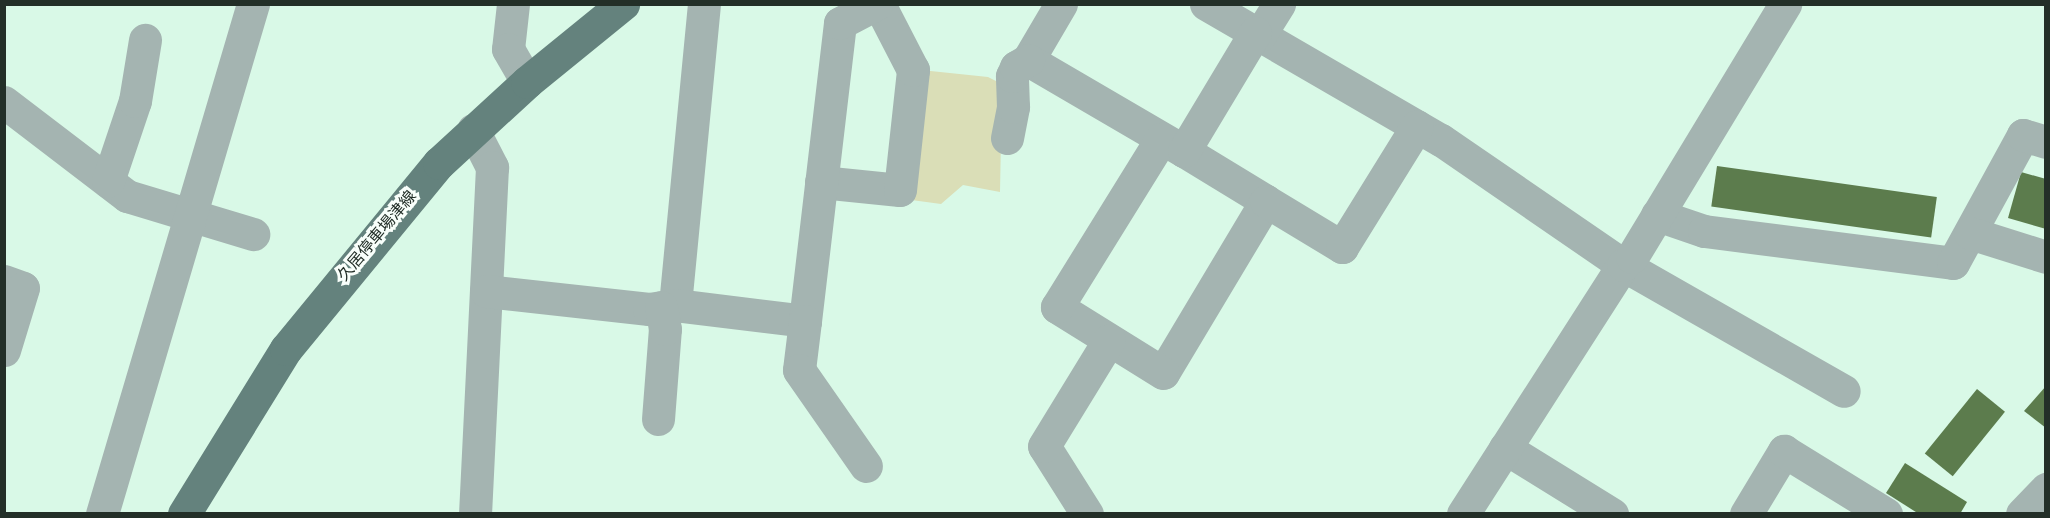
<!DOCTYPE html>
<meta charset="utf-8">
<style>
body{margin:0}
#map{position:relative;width:2050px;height:518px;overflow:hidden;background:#d9f9e7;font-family:"Source Sans 3","Noto Sans JP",sans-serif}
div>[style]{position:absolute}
.green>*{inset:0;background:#dadeb7}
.building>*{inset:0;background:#5c7c4d;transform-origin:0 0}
.minor>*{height:33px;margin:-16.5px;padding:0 16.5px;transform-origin:16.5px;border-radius:16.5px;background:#a4b4b1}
.major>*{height:33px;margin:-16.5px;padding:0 16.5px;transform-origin:16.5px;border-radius:16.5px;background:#64827d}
span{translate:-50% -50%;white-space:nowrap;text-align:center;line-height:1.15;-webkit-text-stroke:6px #f9fffb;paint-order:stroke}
.street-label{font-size:16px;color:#232f28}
.frame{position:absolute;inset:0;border:6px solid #232f28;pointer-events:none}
</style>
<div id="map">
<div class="green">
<i style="clip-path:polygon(921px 70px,988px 77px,1002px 84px,1000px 192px,963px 185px,941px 204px,904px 199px)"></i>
</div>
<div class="building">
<i style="left:1717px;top:166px;width:222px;height:41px;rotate:8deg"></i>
<i style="clip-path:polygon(2021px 172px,2046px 179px,2046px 229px,2008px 218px)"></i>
<i style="clip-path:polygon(2046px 386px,2046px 428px,2024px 411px)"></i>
<i style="left:1977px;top:389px;width:36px;height:83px;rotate:39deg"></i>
<i style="clip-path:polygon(1905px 463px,1967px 502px,1960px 514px,1919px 514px,1886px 493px)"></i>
</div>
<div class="minor">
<i style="left:513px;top:4px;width:45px;rotate:96.3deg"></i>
<i style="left:508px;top:49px;width:38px;rotate:60deg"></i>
<i style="left:1061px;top:4px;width:65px;rotate:120.5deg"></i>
<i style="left:1028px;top:60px;width:181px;rotate:30.3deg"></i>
<i style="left:1184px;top:151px;width:96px;rotate:31.4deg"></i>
<i style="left:1266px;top:201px;width:200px;rotate:120.9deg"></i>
<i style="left:1163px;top:373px;width:125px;rotate:-148.1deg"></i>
<i style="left:1057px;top:307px;width:198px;rotate:-58.2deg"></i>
<i style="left:1206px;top:4px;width:272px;rotate:30.1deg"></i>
<i style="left:1441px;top:140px;width:221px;rotate:34.5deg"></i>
<i style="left:1623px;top:265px;width:254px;rotate:29.7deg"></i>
<i style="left:1259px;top:36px;width:38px;rotate:-58deg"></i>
<i style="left:4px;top:102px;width:155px;rotate:37.4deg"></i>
<i style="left:127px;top:196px;width:132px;rotate:16.8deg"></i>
<i style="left:473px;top:130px;width:42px;rotate:62.8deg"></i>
<i style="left:492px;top:167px;width:347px;rotate:92.8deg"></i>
<i style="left:1007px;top:138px;width:32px;rotate:-79deg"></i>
<i style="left:1013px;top:107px;width:31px;rotate:-92deg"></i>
<i style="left:1012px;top:76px;width:10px;rotate:-66deg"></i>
<i style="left:1016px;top:67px;width:14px;rotate:-30deg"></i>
<i style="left:1184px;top:151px;width:138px;rotate:-59deg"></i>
<i style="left:108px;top:181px;width:84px;rotate:-71.4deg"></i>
<i style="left:135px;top:101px;width:62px;rotate:-80.7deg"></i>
<i style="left:821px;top:182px;width:79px;rotate:5.8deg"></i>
<i style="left:900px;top:190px;width:121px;rotate:-83.8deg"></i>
<i style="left:913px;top:70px;width:74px;rotate:-117.3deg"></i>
<i style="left:1266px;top:201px;width:89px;rotate:31.2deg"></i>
<i style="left:1342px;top:247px;width:142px;rotate:-58.2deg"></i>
<i style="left:1657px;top:215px;width:50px;rotate:18.8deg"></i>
<i style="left:1704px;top:231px;width:251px;rotate:7.3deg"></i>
<i style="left:1953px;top:263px;width:146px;rotate:-61.3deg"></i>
<i style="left:2023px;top:135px;width:24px;rotate:17deg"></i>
<i style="left:1970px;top:233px;width:80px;rotate:17.5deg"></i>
<i style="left:4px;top:281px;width:20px;rotate:20deg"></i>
<i style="left:23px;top:288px;width:65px;rotate:107deg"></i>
<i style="left:486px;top:291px;width:164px;rotate:6.3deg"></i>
<i style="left:649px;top:309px;width:26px;rotate:-9deg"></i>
<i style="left:675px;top:305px;width:302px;rotate:-84.5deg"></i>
<i style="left:675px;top:305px;width:131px;rotate:7deg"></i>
<i style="left:805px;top:321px;width:300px;rotate:-83.3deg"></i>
<i style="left:840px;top:23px;width:41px;rotate:-27.8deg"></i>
<i style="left:805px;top:321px;width:49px;rotate:97deg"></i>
<i style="left:799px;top:370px;width:117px;rotate:55.1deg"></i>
<i style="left:658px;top:419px;width:90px;rotate:-85.6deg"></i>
<i style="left:665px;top:329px;width:22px;rotate:-100deg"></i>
<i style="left:1505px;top:448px;width:126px;rotate:31.7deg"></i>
<i style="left:102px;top:514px;width:532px;rotate:-73.51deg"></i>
<i style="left:1087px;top:514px;width:80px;rotate:-122.3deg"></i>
<i style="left:1044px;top:446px;width:124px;rotate:-58.5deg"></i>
<i style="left:1463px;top:514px;width:296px;rotate:-57.3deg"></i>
<i style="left:1623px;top:265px;width:12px;rotate:-42deg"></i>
<i style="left:1632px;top:257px;width:296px;rotate:-58.8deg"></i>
<i style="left:1746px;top:514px;width:74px;rotate:-58.9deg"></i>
<i style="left:1784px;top:451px;width:120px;rotate:31.7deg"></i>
<i style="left:2022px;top:514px;width:35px;rotate:-46deg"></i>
</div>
<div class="major">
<i style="left:184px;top:514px;width:194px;rotate:-58.3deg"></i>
<i style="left:286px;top:349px;width:241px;rotate:-50.6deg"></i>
<i style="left:439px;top:163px;width:120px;rotate:-42.6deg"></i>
<i style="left:527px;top:82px;width:124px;rotate:-39.1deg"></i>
</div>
<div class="street-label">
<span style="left:377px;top:236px;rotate:-50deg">久居停車場津線</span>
</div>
<div class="frame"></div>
</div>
